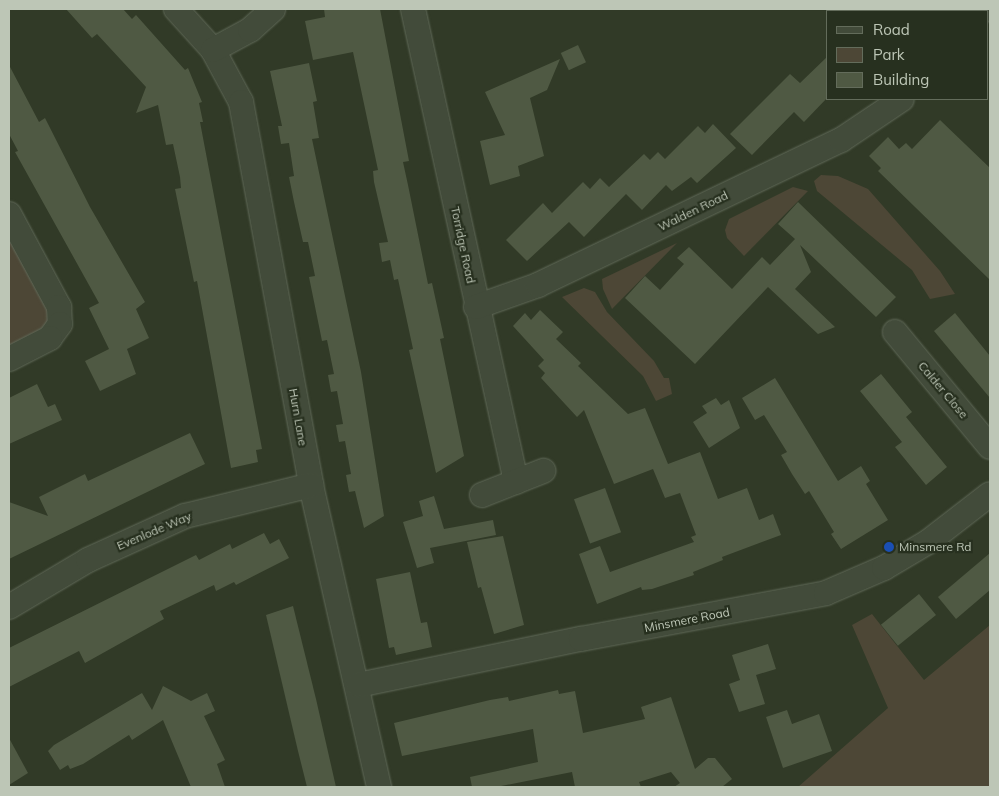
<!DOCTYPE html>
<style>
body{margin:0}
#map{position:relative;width:999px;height:796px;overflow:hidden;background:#313a27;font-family:Mulish,sans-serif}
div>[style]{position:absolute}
.green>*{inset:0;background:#4d4736}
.building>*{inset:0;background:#4f5943;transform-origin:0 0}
.roads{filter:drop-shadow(0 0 1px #606958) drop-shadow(0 0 1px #606958)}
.minor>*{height:24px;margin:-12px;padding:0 12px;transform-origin:12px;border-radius:12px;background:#424b3a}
.dots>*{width:14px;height:14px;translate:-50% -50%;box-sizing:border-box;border:2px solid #27301f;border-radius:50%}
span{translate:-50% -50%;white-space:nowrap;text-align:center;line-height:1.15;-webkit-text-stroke:4.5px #27301f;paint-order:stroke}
.street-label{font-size:12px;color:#bdc6b6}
.poi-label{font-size:12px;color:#bdc6b6}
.left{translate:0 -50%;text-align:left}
.frame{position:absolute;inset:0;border:10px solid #bdc6b6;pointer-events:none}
.legend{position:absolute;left:826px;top:10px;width:162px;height:90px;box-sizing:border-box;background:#27301f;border:1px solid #636c5b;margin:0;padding:6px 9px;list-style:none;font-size:15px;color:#bdc6b6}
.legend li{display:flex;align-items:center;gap:10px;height:25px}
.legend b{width:25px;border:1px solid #636c5b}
</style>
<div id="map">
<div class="green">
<i style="clip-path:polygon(821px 175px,838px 176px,868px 189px,940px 271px,955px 294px,930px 299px,912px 270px,817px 191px,814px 181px)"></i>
<i style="clip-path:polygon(793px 187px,808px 191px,744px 256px,727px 238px,725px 230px,729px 219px)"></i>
<i style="clip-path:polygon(9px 235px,49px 307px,50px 319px,46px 329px,9px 351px)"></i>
<i style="clip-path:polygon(677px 243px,612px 309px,603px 289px,602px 279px)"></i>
<i style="clip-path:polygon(584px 288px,595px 292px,607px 312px,654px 361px,664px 378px,669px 378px,672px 394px,656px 401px,643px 376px,562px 297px)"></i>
<i style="clip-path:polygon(872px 614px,924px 680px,990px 625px,990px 787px,798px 787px,888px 708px,852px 625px)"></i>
</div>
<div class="building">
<i style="clip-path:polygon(66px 9px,123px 9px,132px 19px,136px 15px,185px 70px,188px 68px,202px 102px,199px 103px,203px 122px,200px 122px,262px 449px,256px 450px,258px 462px,231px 468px,197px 281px,194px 282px,175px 189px,181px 188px,180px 177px,173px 144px,166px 145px,158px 105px,136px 113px,146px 87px,97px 34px,92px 38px)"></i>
<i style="clip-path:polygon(324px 9px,380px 9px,409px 161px,403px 162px,408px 185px,428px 284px,432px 283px,444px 338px,440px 339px,464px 456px,436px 473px,409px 350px,413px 349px,398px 279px,394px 280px,390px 260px,382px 262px,379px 243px,388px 242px,374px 182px,373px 171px,378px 170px,353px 52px,313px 60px,305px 21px,325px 17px)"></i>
<i style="left:578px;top:45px;width:19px;height:19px;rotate:65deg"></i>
<i style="clip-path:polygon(828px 56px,828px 97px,804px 122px,794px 112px,752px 155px,730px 134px,790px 74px,800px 83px)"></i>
<i style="clip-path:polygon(560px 59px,547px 90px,530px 98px,544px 156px,518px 166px,520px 176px,490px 185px,480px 141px,505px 135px,485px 92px)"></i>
<i style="clip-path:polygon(309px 63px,317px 101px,313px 102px,319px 138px,312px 139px,361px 372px,384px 516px,364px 528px,355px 491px,349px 492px,346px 475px,351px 474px,345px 441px,339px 442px,336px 425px,343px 424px,337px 391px,331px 392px,328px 375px,334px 374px,327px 340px,322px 341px,309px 277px,315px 276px,308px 242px,303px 242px,294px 202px,289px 177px,294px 176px,289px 143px,281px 144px,278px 126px,282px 126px,270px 71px)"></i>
<i style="clip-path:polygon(9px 65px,39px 122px,45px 118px,90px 207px,145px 302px,136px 309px,149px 338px,127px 349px,136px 374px,100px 391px,85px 361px,109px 349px,89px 308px,99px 303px,15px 152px,18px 151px,9px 134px)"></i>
<i style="clip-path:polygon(940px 120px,990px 168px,990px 280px,878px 171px,881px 168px,869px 156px,888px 137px,899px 149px,906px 143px,912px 149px)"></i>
<i style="clip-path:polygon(713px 124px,736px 148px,697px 183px,691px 177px,672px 191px,666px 185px,642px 210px,626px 194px,584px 237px,569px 222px,527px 261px,506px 240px,543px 203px,552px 213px,583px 182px,590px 189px,600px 178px,609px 187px,644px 154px,650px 160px,658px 152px,665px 159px,698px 126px,705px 133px)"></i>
<i style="clip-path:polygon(798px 202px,896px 297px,876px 317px,800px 245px,811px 272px,795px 289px,835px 327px,818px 334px,768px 287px,695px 364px,625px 298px,645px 276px,660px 290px,684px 264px,677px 258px,689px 247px,732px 289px,762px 257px,770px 265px,795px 239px,778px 224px)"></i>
<i style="clip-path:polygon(540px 310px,563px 332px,556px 339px,581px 363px,578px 366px,628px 414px,645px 408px,668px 464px,700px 452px,718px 499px,747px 488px,759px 520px,773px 514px,781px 535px,722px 557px,723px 560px,693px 572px,694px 575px,652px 589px,642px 590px,641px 587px,597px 604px,579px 554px,600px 546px,610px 572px,694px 542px,691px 537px,696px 535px,680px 493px,665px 498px,653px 469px,614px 484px,584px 410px,577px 417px,541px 378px,545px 373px,538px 366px,544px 360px,513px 326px,525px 313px,531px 320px)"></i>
<i style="clip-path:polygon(955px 313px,990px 356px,990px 398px,934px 331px)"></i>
<i style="clip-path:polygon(881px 374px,912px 412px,906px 417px,947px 467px,926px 485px,895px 447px,902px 442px,860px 391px)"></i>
<i style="clip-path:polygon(775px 378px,838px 481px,861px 466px,870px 481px,866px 484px,888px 520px,841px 549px,831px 534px,834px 532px,809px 491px,805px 494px,792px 474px,781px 455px,787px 452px,764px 415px,755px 420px,742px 398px)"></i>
<i style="clip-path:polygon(37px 384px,48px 407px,55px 404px,62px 420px,9px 444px,9px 398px)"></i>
<i style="clip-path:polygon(716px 398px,721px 405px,729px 400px,740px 428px,709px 448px,693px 422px,707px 413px,702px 406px)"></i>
<i style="clip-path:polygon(190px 433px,205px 464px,9px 559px,9px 502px,48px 516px,39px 497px,85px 474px,88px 481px)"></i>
<i style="left:605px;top:488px;width:47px;height:33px;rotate:70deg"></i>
<i style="clip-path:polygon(434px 496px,444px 529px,493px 520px,496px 535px,430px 548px,434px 563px,417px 568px,403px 522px,423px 516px,419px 501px)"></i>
<i style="clip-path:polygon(264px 533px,270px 544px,279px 539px,289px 558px,236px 585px,234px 582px,216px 591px,214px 585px,160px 611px,164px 619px,85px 663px,79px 651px,9px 687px,9px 648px,196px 555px,199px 560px,230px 544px,232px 549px)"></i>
<i style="clip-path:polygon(503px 536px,524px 625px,494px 634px,481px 587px,478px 588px,467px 542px)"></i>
<i style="clip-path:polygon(990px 553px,990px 590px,956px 619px,938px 597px)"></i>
<i style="clip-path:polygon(410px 572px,421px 623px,427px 622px,432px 647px,396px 655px,394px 647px,389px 648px,376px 579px)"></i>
<i style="left:919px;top:594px;width:27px;height:49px;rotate:51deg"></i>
<i style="clip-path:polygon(293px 606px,316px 699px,336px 787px,307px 787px,298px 751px,266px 615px)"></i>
<i style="clip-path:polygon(768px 644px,776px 669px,756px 675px,765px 704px,739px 712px,729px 684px,740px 680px,732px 655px)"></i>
<i style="clip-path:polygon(163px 686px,191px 701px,207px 693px,215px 711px,204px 716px,225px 760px,217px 764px,225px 787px,191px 787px,163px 720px,132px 740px,129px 735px,83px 764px,70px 769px,68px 765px,60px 770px,48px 751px,54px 745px,142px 693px,152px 710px)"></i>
<i style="clip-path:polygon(558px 690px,559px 694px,575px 691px,583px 733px,645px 719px,641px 707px,671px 697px,695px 769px,708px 758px,715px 758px,732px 779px,722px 787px,674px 787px,680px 783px,671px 772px,639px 782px,641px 787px,575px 787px,572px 772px,496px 787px,472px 787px,470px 777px,538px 762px,533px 729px,402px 756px,394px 723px,490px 700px,508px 697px,509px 701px)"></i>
<i style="clip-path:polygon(787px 710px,792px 724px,819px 714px,832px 751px,783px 768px,766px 717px)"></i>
<i style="clip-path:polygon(9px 738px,28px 773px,9px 785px)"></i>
</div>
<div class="roads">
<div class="minor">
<i style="left:176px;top:9px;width:55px;rotate:47.9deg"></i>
<i style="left:213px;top:50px;width:59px;rotate:61.7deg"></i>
<i style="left:241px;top:102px;width:389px;rotate:79.6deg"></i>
<i style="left:311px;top:485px;width:310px;rotate:77.3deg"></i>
<i style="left:413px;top:9px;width:484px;rotate:77.7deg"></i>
<i style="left:982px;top:11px;width:2px;rotate:-63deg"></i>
<i style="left:213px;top:50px;width:42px;rotate:-28.4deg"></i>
<i style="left:250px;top:30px;width:31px;rotate:-42deg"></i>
<i style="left:9px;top:214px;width:106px;rotate:61.7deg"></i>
<i style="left:59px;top:307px;width:17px;rotate:87deg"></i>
<i style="left:60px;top:324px;width:17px;rotate:126deg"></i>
<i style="left:50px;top:338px;width:46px;rotate:152.9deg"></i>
<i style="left:476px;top:307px;width:66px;rotate:-19.5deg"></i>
<i style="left:538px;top:285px;width:336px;rotate:-25.6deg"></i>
<i style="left:841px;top:140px;width:73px;rotate:-33.9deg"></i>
<i style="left:895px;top:332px;width:149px;rotate:50.4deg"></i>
<i style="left:482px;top:495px;width:66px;rotate:-21.5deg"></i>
<i style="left:9px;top:607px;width:92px;rotate:-30.7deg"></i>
<i style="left:88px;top:560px;width:107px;rotate:-24.4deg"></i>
<i style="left:185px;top:516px;width:130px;rotate:-13.8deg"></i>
<i style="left:358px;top:685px;width:228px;rotate:-11.7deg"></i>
<i style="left:581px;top:639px;width:249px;rotate:-10.6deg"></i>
<i style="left:826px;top:593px;width:63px;rotate:-23.3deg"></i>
<i style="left:884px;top:568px;width:51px;rotate:-30.6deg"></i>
<i style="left:928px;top:542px;width:78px;rotate:-37.7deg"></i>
</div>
</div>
<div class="dots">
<i style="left:889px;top:547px;background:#1a4fb4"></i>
</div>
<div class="street-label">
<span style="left:693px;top:211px;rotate:-26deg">Walden Road</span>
<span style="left:463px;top:245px;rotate:78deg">Torridge Road</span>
<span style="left:943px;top:390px;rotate:50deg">Calder Close</span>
<span style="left:298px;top:417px;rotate:80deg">Hurn Lane</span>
<span style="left:154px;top:531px;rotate:-23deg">Evenlode Way</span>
<span style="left:687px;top:620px;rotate:-11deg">Minsmere Road</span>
</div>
<div class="poi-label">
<span class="left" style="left:899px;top:547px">Minsmere Rd</span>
</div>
<div class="frame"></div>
<ul class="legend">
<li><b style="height:6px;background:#424b3a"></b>Road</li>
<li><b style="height:14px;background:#4d4736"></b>Park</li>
<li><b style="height:14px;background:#4f5943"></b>Building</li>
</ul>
</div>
